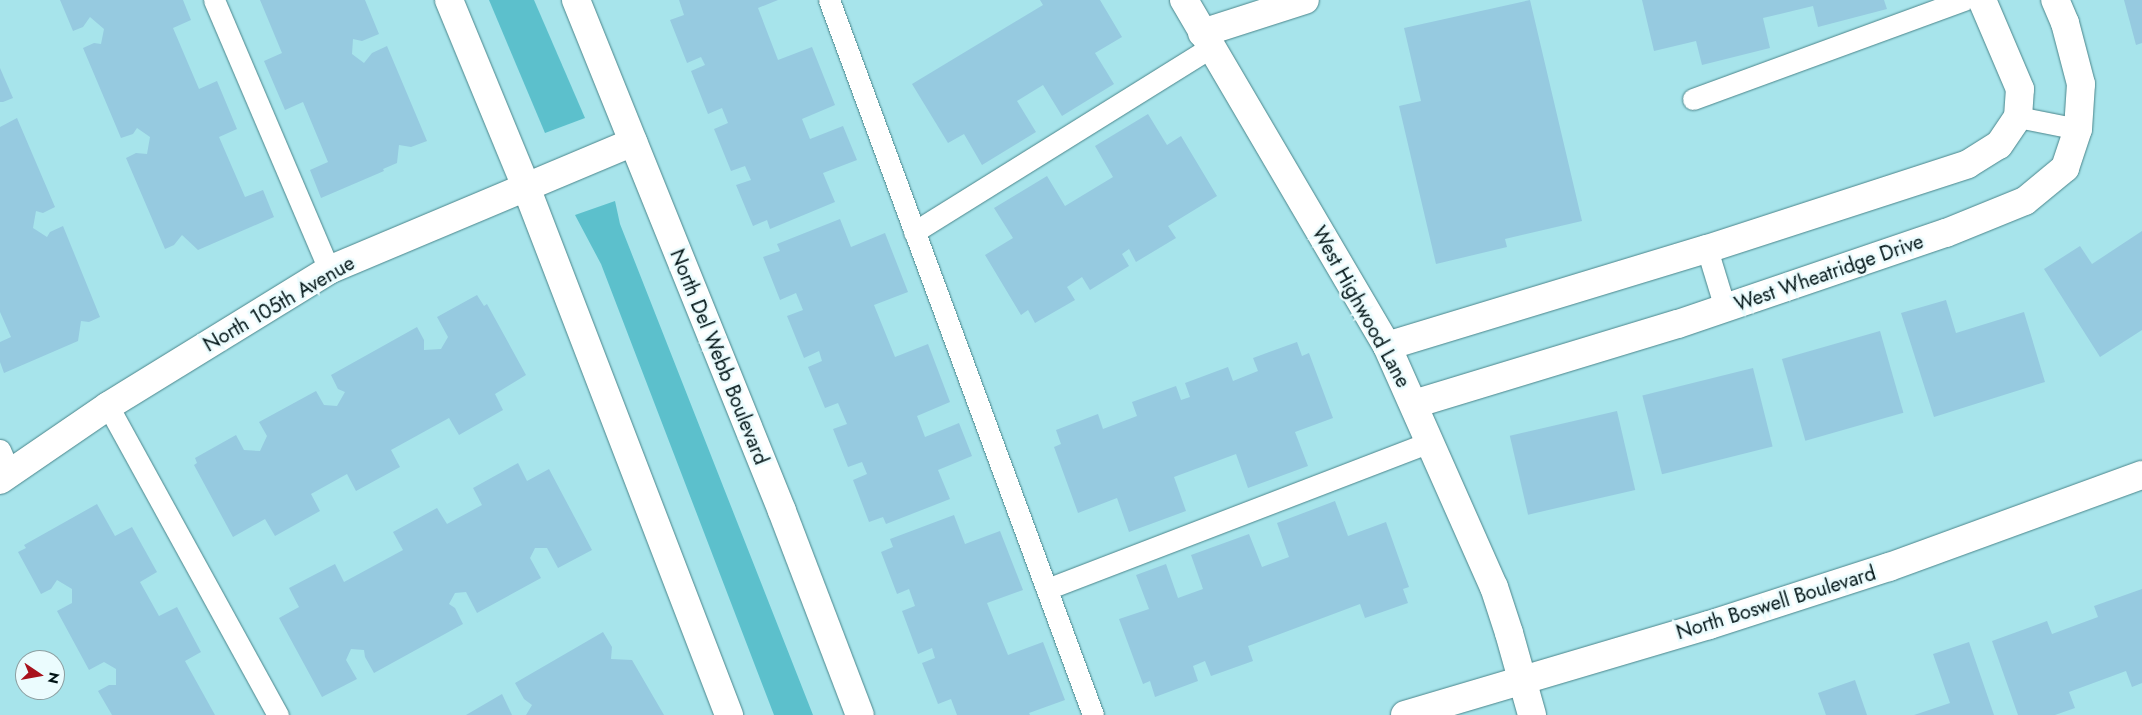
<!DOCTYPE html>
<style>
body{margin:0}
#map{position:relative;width:2142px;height:715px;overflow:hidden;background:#a7e4eb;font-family:Jost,sans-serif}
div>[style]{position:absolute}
.water>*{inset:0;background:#5cc0cc}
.building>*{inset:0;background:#96cae0;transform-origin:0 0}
.roads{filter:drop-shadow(0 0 1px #4a858b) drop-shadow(0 0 1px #4a858b)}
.lane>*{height:21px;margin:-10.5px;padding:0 10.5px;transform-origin:10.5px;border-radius:10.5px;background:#fff}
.street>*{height:28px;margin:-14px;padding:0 14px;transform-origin:14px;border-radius:14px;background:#fff}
.secondary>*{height:28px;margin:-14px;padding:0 14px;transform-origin:14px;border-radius:14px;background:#fff}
span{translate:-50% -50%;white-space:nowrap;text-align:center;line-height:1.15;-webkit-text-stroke:5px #ebfcfe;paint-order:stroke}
.street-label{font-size:20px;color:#001315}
.north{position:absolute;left:15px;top:650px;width:50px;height:50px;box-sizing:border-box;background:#ebfcfe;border:1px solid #8d9fa1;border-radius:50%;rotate:102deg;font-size:14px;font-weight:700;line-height:20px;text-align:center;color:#001315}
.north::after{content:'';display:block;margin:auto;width:18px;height:22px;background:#a8121d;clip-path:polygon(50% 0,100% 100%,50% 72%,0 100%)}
</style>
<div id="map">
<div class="water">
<i style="clip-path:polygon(489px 0,534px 0,585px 118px,545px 133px)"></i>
<i style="clip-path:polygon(615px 201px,620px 224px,813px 715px,774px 715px,601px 264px,575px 215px)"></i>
</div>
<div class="building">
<i style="clip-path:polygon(60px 0,183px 0,191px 20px,173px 28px,199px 89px,217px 81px,237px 129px,219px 137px,245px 197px,263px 190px,274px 217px,198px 250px,182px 235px,174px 245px,165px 249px,126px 158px,136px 153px,147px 154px,150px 137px,137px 128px,133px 134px,121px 138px,83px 48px,94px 43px,101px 44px,104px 29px,90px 17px,83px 27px,73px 31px)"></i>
<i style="clip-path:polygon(260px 0,365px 0,379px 34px,362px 41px,353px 39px,352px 54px,364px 63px,372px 53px,387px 46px,427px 141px,411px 147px,399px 145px,397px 163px,383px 169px,384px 171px,321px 198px,310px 170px,328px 162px,303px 102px,285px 110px,264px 61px,282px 53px)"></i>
<i style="clip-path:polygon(679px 0,778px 0,758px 8px,778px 60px,812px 47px,835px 105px,802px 119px,810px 139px,843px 126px,857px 160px,823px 173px,835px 202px,770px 229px,767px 220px,753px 226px,736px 185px,751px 180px,745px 166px,731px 171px,714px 129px,728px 123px,722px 108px,708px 114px,691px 71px,705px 65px,701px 57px,687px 63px,670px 20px,684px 15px)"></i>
<i style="clip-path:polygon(1040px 0,1100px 0,1122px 37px,1095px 53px,1114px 84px,1062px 116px,1043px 85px,1017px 101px,1036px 132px,982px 165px,964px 134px,948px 143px,912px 84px,1043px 5px)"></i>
<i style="clip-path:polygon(1530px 0,1582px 221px,1505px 239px,1507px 247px,1436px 264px,1399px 106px,1421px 101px,1404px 28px)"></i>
<i style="clip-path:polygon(1642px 0,1884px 0,1887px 9px,1818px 27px,1813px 6px,1763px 18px,1770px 48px,1702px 65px,1696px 41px,1654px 51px)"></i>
<i style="clip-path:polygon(2124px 0,2142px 0,2142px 43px,2136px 45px)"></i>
<i style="clip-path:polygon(0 68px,13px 98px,3px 102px,0 102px)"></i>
<i style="clip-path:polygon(1148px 114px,1167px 145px,1181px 136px,1217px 196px,1168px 226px,1176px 238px,1136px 262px,1129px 249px,1122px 254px,1129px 266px,1090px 290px,1082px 277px,1067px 287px,1075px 300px,1035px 323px,1028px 310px,1021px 315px,985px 255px,1013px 238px,994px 208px,1047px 176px,1065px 206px,1113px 177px,1095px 146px)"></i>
<i style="clip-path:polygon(17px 118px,55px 207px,43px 213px,36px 211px,33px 228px,47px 237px,50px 232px,63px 226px,100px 317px,89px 322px,81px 321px,78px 341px,4px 373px,0 362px,0 342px,11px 337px,0 312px,0 127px)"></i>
<i style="clip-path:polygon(840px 219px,851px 247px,885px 233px,908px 292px,874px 305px,895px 357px,928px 344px,950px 402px,917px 416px,925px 437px,959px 423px,972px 456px,938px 470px,950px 499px,886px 524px,883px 517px,869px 522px,853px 480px,867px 474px,862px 462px,848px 467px,833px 429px,847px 424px,838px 403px,825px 408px,808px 367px,822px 361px,819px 351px,804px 358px,787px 316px,803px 310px,796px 293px,780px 300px,763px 257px,780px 251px,777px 244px)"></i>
<i style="clip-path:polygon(2142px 231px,2142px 330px,2100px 357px,2044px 269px,2080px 246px,2092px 264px)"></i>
<i style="clip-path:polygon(477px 295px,484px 306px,487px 304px,526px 375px,495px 394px,503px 410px,459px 435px,449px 418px,391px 450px,400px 467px,356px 491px,347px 474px,311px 494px,320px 511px,275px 536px,265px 519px,233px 537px,194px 465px,197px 463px,195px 458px,236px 435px,244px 450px,260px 451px,267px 436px,259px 422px,316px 391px,324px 405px,337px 406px,345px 392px,338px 389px,331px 375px,417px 327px,424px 340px,424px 350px,441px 349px,448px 337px,437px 317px)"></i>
<i style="clip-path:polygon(1946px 300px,1956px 333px,2024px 312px,2045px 382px,1934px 417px,1901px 313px)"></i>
<i style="left:1880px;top:331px;width:85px;height:102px;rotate:74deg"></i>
<i style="clip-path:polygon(1297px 342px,1302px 356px,1309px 353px,1333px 418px,1295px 432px,1308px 466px,1248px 488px,1236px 454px,1174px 477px,1186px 511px,1129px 532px,1117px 498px,1078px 513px,1054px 447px,1061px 444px,1056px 430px,1098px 414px,1103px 429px,1137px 416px,1132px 402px,1176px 386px,1181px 400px,1190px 397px,1185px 383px,1228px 367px,1233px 381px,1258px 371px,1253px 358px)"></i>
<i style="left:1753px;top:368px;width:81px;height:114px;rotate:76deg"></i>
<i style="left:1617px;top:411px;width:81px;height:110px;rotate:77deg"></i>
<i style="clip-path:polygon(518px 463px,527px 481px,549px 469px,592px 550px,558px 568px,547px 548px,535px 548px,530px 558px,541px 578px,477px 613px,466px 592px,455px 593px,449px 604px,455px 608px,463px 624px,374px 673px,365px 657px,364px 650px,351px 649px,346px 660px,357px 679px,322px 697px,279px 618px,299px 607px,289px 588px,335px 564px,344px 582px,403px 550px,393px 532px,437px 508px,447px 524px,482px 505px,473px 488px)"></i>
<i style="clip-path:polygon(1335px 501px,1348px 536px,1386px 522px,1409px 587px,1403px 589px,1408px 603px,1365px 618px,1360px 604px,1248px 646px,1253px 661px,1211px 676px,1205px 661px,1193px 666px,1198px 681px,1155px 697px,1150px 681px,1143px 684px,1119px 619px,1149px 609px,1136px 575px,1166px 564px,1178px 598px,1203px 589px,1191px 555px,1249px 534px,1262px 567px,1289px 557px,1277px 523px)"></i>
<i style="clip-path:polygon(97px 504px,115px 536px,132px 527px,157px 572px,140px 582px,159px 616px,177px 607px,201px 652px,185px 661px,215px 715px,112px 715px,98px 691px,109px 685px,116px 685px,116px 669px,104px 662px,89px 670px,57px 611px,72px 603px,72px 589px,57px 580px,51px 589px,41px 594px,18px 552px,26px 548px,24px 545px)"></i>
<i style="clip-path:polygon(954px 515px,965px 544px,1000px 531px,1023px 590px,987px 603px,1008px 655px,1043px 642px,1065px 700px,1029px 713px,1030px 715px,957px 715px,951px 699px,938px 704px,922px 663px,935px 658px,932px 648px,918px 654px,902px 611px,915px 606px,909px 589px,897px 594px,881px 552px,893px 547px,890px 539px)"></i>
<i style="clip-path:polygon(2142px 589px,2142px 683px,2132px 687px,2126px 671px,2069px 692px,2075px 708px,2055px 715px,2018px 715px,1992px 641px,2047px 621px,2052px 634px,2098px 617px,2094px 606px)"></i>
<i style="clip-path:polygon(603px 632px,612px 647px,611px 659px,632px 660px,664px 715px,526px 715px,532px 705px,524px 699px,515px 683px)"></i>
<i style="clip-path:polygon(1969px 642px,1994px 715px,1914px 715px,1950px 703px,1933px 654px)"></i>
<i style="clip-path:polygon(1855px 680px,1867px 715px,1826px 715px,1818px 693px)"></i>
<i style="clip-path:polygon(502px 694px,512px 715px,466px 715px)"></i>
</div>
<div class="roads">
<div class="lane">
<i style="left:214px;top:0;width:293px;rotate:66.9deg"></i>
<i style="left:829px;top:0;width:762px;rotate:69.73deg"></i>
<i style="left:1693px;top:99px;width:289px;rotate:-20.1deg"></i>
<i style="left:2018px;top:117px;width:61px;rotate:11.3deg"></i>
<i style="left:914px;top:232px;width:349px;rotate:-31.9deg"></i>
<i style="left:1707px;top:249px;width:62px;rotate:73deg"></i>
<i style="left:108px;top:406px;width:353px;rotate:61.2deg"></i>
<i style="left:0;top:450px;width:25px;rotate:67deg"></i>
<i style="left:1047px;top:589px;width:410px;rotate:-21deg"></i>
</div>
<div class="street">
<i style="left:1184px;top:0;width:401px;rotate:59.6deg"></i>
<i style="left:1387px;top:346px;width:264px;rotate:66.1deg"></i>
<i style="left:1494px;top:587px;width:48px;rotate:71.9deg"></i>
<i style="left:1509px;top:633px;width:85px;rotate:74.3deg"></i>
<i style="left:1202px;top:33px;width:108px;rotate:-17.8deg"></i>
<i style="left:1387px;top:346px;width:334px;rotate:-16.9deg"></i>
<i style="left:1707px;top:249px;width:274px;rotate:-18deg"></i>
<i style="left:1968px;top:164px;width:36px;rotate:-32deg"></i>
<i style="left:1999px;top:145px;width:34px;rotate:-56deg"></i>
<i style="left:2018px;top:117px;width:28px;rotate:-86deg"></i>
<i style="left:2020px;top:89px;width:97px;rotate:-113.1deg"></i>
<i style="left:1414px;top:404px;width:276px;rotate:-16.9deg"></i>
<i style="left:1678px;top:324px;width:283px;rotate:-18.8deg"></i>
<i style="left:1946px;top:233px;width:85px;rotate:-22.1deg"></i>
<i style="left:2025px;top:201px;width:52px;rotate:-39.5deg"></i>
<i style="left:2065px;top:168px;width:41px;rotate:-71.6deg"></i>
<i style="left:2078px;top:129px;width:45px;rotate:-86.2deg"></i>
<i style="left:2081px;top:84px;width:63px;rotate:-104.7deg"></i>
<i style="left:2065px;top:23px;width:25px;rotate:-113deg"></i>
<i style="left:0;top:480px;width:131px;rotate:-34.4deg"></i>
<i style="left:108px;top:406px;width:259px;rotate:-31.6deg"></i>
<i style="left:329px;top:270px;width:330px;rotate:-22.8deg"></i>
<i style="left:1405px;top:715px;width:317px;rotate:-16.5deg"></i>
<i style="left:1709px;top:625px;width:189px;rotate:-17.9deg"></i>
<i style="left:1889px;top:567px;width:269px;rotate:-20deg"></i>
</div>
<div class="secondary">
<i style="left:449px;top:0;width:202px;rotate:67.6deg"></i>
<i style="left:526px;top:187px;width:566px;rotate:68.97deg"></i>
<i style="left:576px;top:0;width:551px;rotate:68.04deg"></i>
<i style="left:782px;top:511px;width:218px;rotate:69.1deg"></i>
</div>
</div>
<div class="street-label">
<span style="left:1829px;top:273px;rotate:-19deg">West Wheatridge Drive</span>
<span style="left:279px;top:304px;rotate:-30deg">North 105th Avenue</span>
<span style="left:1361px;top:307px;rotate:61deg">West Highwood Lane</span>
<span style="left:719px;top:357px;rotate:68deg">North Del Webb Boulevard</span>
<span style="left:1776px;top:603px;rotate:-17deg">North Boswell Boulevard</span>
</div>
<div class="north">N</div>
</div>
